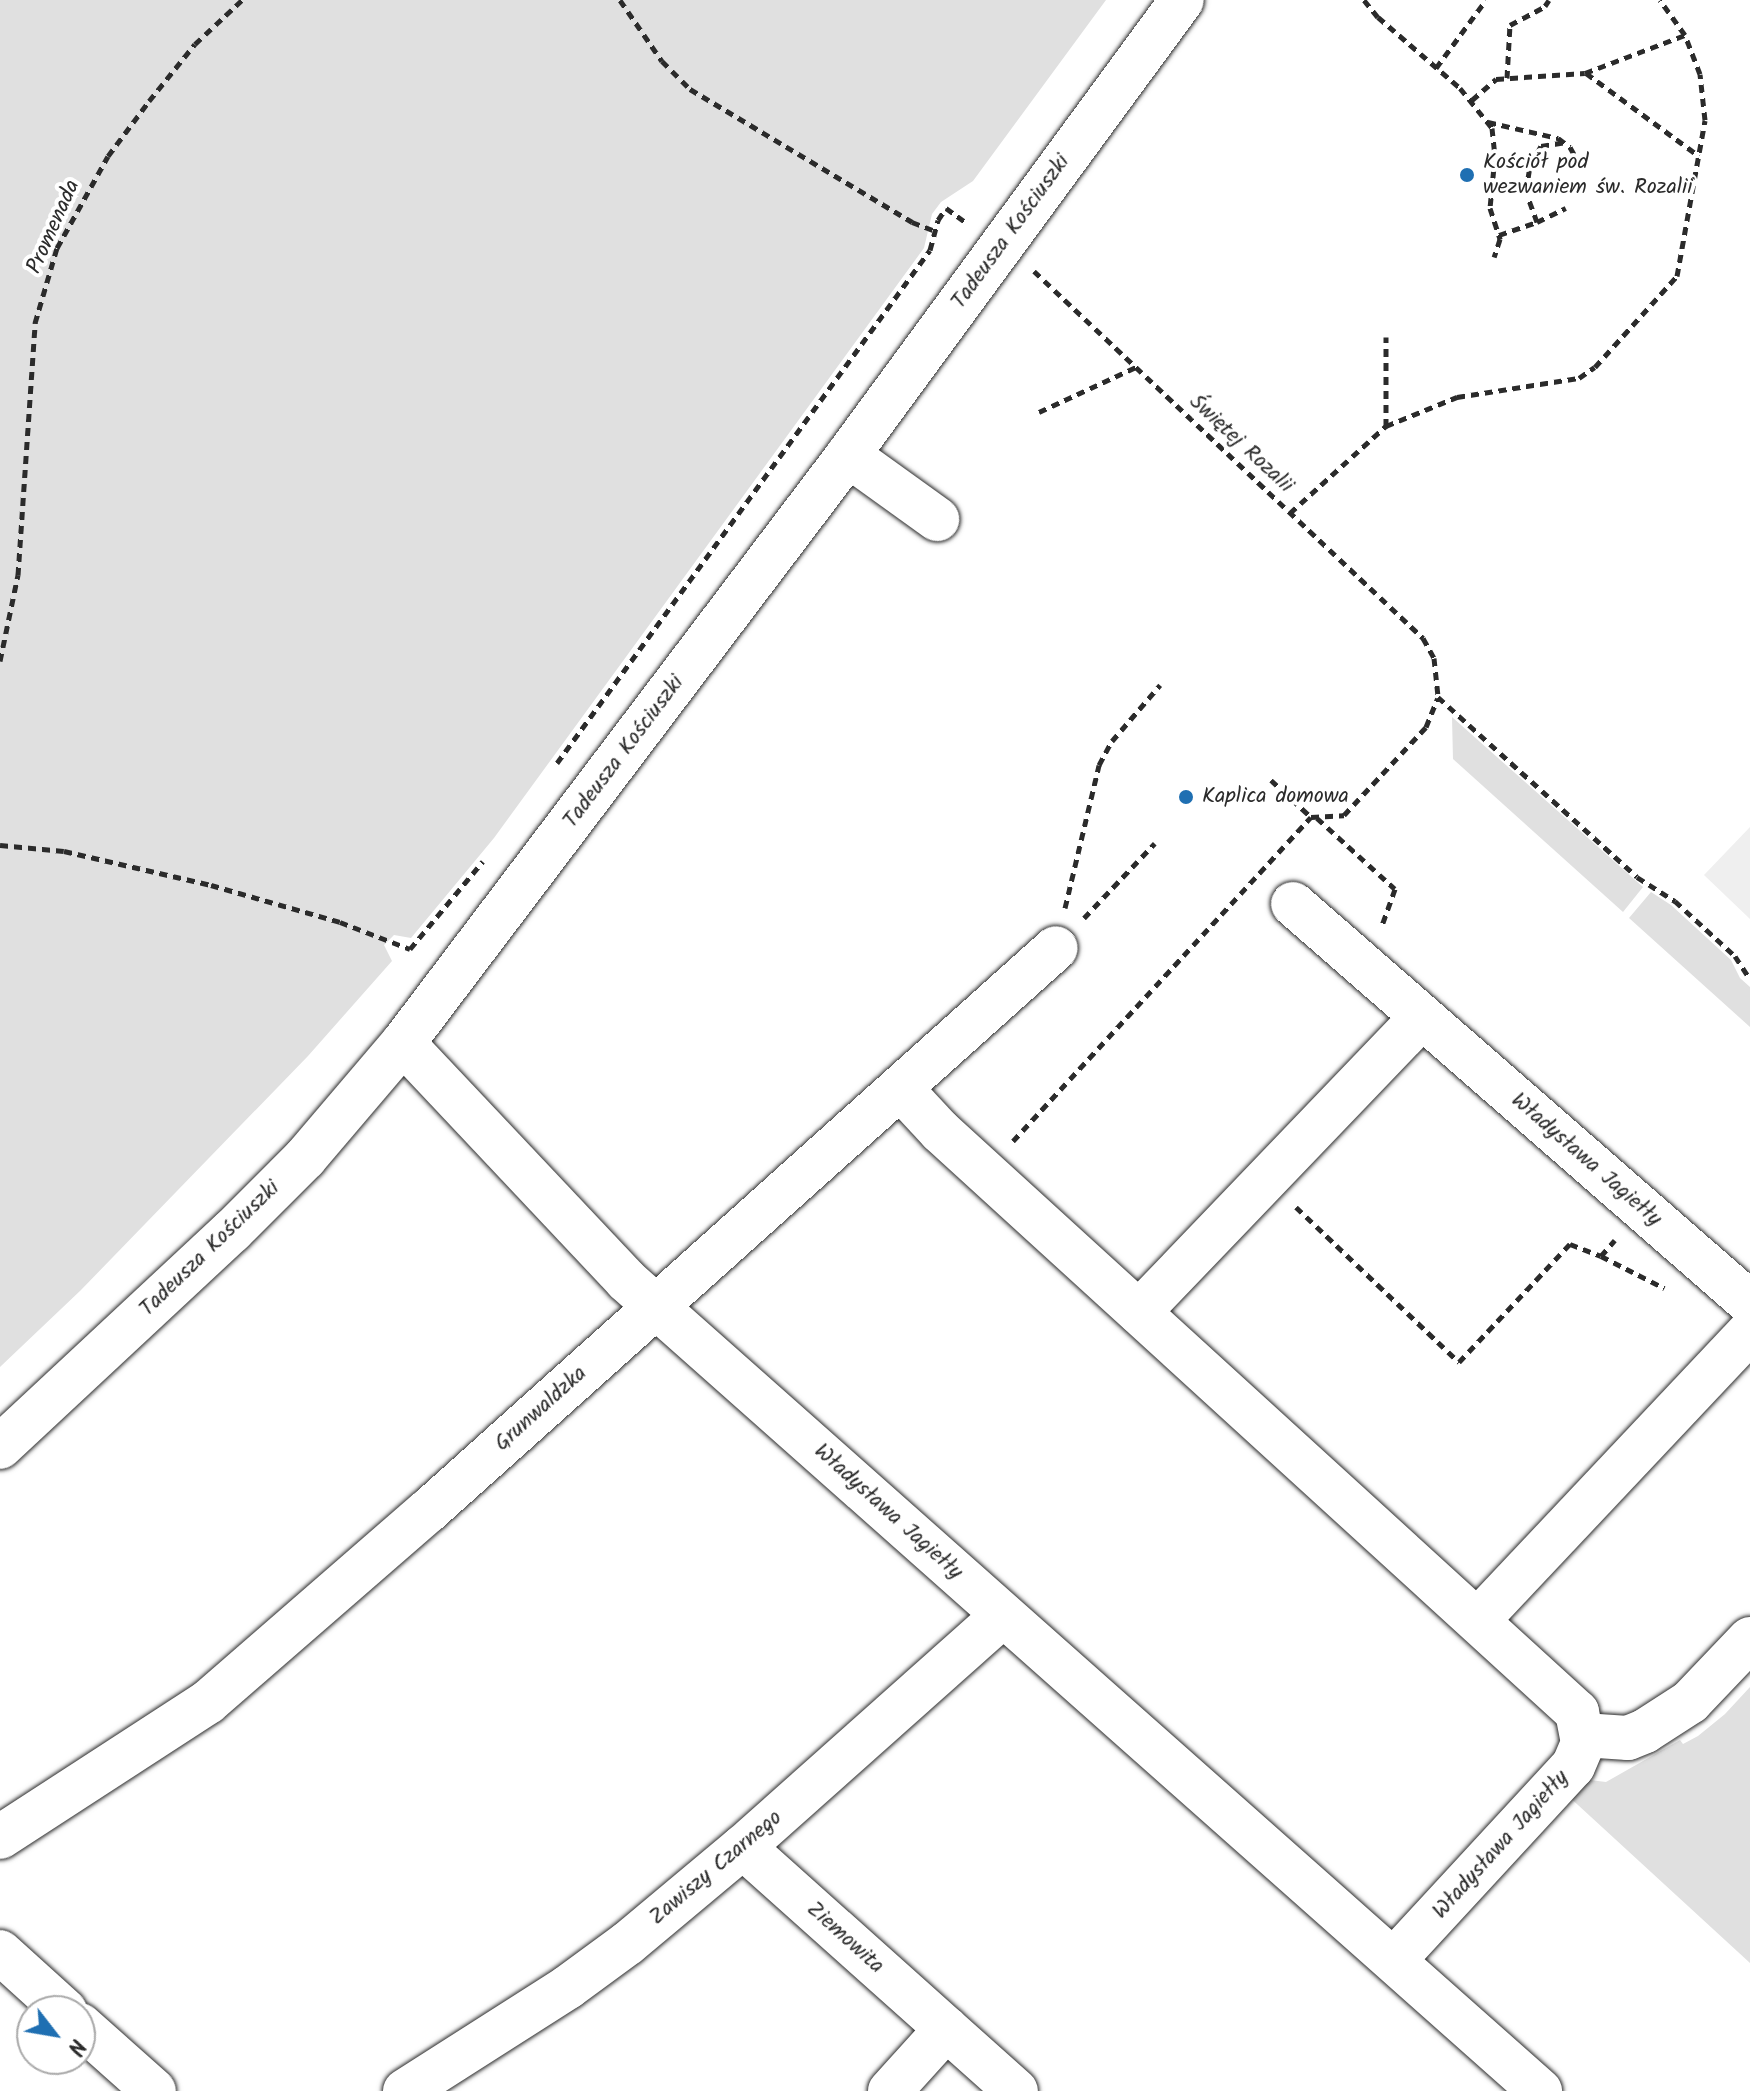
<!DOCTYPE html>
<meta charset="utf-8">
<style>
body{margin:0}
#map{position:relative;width:1750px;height:2091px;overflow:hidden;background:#fff;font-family:Kalam,sans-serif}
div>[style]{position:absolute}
.built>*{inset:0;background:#efefef}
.green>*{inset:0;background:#e0e0e0}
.path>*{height:5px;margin-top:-2.5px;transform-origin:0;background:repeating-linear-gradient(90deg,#2b2b2b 0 8px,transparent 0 14px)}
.roads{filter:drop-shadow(0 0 2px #2b2b2b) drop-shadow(0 0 2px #2b2b2b)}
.minor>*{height:44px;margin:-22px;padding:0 22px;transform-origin:22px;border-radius:22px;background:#fff}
.dots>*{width:22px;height:22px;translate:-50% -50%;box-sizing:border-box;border:4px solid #fff;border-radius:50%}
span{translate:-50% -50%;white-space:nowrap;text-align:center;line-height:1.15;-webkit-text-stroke:8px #fff;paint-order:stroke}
.poi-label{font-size:22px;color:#2b2b2b}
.left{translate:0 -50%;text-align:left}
.street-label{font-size:22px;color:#2b2b2b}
.north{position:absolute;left:16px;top:1995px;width:80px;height:80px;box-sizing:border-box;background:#fff;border:2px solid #aaa;border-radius:50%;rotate:121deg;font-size:22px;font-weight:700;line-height:32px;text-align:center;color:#2b2b2b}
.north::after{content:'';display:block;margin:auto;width:28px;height:36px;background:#1f6fb2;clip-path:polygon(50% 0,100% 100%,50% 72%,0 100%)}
</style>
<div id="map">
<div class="built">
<i style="clip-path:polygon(1750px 827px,1750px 919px,1704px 875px)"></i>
</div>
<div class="green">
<i style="clip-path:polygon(0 0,1106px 0,973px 181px,941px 202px,932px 214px,924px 248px,494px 838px,411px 938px,394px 935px,384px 945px,392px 961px,308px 1056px,81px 1290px,0 1367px)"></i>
<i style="clip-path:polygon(1452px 717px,1643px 887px,1623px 912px,1453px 759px)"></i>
<i style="clip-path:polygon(1651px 892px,1671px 905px,1731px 960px,1740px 978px,1750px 987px,1750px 1027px,1629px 918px)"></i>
<i style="clip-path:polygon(1750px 1687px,1750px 1963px,1566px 1794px,1582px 1779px,1606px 1782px,1680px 1740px,1683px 1744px,1698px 1736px,1725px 1714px)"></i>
</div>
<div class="path">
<i style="left:620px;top:0;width:74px;rotate:55.5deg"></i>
<i style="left:662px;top:61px;width:40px;rotate:45deg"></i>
<i style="left:690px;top:89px;width:259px;rotate:30.9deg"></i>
<i style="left:912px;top:222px;width:25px;rotate:21deg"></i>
<i style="left:1364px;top:0;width:22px;rotate:51deg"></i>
<i style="left:1378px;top:17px;width:108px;rotate:40.9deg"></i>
<i style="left:1460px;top:88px;width:51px;rotate:51.3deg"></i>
<i style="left:1492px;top:128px;width:28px;rotate:84deg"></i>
<i style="left:1495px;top:156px;width:52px;rotate:95.5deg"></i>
<i style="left:1490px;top:208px;width:33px;rotate:72deg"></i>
<i style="left:1500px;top:239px;width:19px;rotate:108deg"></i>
<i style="left:1436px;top:68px;width:84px;rotate:-53.7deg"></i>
<i style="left:1586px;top:73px;width:140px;rotate:36.3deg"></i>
<i style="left:1507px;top:78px;width:53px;rotate:-86.8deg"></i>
<i style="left:1510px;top:25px;width:40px;rotate:-28deg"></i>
<i style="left:1545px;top:6px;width:7px;rotate:-56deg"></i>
<i style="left:1472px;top:100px;width:32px;rotate:-41deg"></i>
<i style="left:1496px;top:79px;width:89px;rotate:-3.9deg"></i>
<i style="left:1585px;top:73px;width:107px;rotate:-20.8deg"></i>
<i style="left:1488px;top:122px;width:72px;rotate:12.9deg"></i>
<i style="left:1558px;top:138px;width:15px;rotate:37deg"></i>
<i style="left:1570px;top:147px;width:18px;rotate:61deg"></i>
<i style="left:1537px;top:222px;width:32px;rotate:-26deg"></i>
<i style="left:1499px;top:235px;width:40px;rotate:-18.9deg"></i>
<i style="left:1537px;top:222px;width:33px;rotate:-110deg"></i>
<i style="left:1526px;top:191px;width:26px;rotate:-81deg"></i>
<i style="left:1530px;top:165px;width:22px;rotate:-60deg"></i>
<i style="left:1541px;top:146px;width:24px;rotate:-9deg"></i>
<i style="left:1034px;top:271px;width:535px;rotate:43.33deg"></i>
<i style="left:1423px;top:638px;width:23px;rotate:61deg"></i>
<i style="left:1434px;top:658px;width:39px;rotate:84deg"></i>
<i style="left:1438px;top:697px;width:268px;rotate:42.1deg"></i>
<i style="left:1637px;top:877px;width:45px;rotate:32.3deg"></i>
<i style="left:1675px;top:901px;width:81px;rotate:42.5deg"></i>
<i style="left:1735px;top:956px;width:27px;rotate:57deg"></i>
<i style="left:1039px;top:412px;width:107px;rotate:-24.9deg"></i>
<i style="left:1386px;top:426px;width:89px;rotate:-90deg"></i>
<i style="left:1290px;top:513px;width:130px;rotate:-42.2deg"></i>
<i style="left:1386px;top:426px;width:77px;rotate:-22.2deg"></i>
<i style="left:1457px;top:397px;width:123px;rotate:-8.9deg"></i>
<i style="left:1579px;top:378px;width:19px;rotate:-35deg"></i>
<i style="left:1595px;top:367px;width:122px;rotate:-48deg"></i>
<i style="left:1677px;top:276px;width:158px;rotate:-79.8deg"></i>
<i style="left:1705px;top:120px;width:46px;rotate:-96.2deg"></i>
<i style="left:1700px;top:74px;width:42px;rotate:-111deg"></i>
<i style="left:1685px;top:35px;width:43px;rotate:-125.5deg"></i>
<i style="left:0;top:661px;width:88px;rotate:-78.2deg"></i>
<i style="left:18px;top:575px;width:253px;rotate:-86.1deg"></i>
<i style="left:35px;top:323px;width:78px;rotate:-73.7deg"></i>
<i style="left:57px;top:248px;width:105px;rotate:-61deg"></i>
<i style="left:108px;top:156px;width:69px;rotate:-53.3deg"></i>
<i style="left:149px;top:101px;width:73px;rotate:-51.1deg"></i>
<i style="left:195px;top:44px;width:64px;rotate:-43.1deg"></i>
<i style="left:557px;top:763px;width:634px;rotate:-53.98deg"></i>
<i style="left:930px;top:250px;width:31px;rotate:-75deg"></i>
<i style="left:938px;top:220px;width:14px;rotate:-56deg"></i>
<i style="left:946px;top:208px;width:26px;rotate:36deg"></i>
<i style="left:1271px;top:780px;width:54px;rotate:42.8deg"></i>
<i style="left:1317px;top:818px;width:105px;rotate:42.3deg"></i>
<i style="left:1395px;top:889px;width:41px;rotate:109.7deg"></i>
<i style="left:0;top:845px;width:64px;rotate:5.4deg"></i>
<i style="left:64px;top:851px;width:151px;rotate:13deg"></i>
<i style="left:211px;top:885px;width:134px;rotate:16deg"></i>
<i style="left:340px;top:922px;width:75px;rotate:21.1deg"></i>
<i style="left:410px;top:949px;width:114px;rotate:-50.3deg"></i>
<i style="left:1065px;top:908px;width:147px;rotate:-76.6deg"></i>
<i style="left:1099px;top:765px;width:27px;rotate:-62deg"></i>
<i style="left:1112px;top:741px;width:74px;rotate:-49.4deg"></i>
<i style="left:1084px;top:918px;width:103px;rotate:-46.6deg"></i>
<i style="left:1013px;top:1141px;width:440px;rotate:-47.4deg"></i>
<i style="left:1311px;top:817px;width:33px;rotate:-3deg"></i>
<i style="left:1344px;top:815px;width:120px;rotate:-47deg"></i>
<i style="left:1426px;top:727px;width:31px;rotate:-68deg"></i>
<i style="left:1296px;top:1207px;width:225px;rotate:43.6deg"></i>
<i style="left:1459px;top:1362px;width:162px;rotate:-46.8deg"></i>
<i style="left:1570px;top:1244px;width:33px;rotate:21deg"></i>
<i style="left:1601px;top:1256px;width:21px;rotate:-49deg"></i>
<i style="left:1601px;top:1256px;width:71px;rotate:26.9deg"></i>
</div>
<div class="roads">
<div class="minor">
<i style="left:848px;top:455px;width:110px;rotate:35.7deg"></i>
<i style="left:1293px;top:904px;width:607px;rotate:41.12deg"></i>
<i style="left:403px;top:1043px;width:325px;rotate:46.7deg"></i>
<i style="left:626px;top:1280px;width:1222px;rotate:41.58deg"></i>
<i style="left:901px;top:1089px;width:57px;rotate:47.1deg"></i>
<i style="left:940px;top:1131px;width:862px;rotate:42.37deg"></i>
<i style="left:1577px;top:1712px;width:32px;rotate:79deg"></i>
<i style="left:1583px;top:1743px;width:25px;rotate:113deg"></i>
<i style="left:1573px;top:1766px;width:263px;rotate:132.7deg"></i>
<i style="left:1139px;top:1312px;width:409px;rotate:-46.2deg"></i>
<i style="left:0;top:1447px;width:317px;rotate:-43deg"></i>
<i style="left:232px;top:1231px;width:103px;rotate:-45deg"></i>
<i style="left:305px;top:1158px;width:151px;rotate:-49.6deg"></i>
<i style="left:403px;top:1043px;width:737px;rotate:-52.88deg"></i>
<i style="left:848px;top:455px;width:564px;rotate:-53.72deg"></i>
<i style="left:1478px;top:1620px;width:397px;rotate:-46.7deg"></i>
<i style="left:1583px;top:1735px;width:45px;rotate:3.8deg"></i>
<i style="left:1628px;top:1738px;width:18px;rotate:-22deg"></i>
<i style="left:1645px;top:1731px;width:54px;rotate:-32.8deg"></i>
<i style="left:1690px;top:1702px;width:87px;rotate:-46.4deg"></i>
<i style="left:0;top:1837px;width:248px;rotate:-33deg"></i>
<i style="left:208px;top:1702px;width:291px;rotate:-41deg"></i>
<i style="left:428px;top:1511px;width:843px;rotate:-41.88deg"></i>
<i style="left:743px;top:1847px;width:366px;rotate:41.8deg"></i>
<i style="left:0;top:1952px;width:88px;rotate:42.2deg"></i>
<i style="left:80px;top:2025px;width:99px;rotate:41.7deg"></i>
<i style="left:405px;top:2091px;width:193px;rotate:-32.5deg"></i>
<i style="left:568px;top:1987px;width:74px;rotate:-36.3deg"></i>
<i style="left:628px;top:1943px;width:150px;rotate:-39.9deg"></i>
<i style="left:743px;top:1847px;width:348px;rotate:-41.7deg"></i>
<i style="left:890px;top:2091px;width:84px;rotate:-47.9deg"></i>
</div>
</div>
<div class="dots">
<i style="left:1467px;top:175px;background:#1f6fb2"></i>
<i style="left:1186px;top:797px;background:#1f6fb2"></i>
</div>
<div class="poi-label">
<span class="left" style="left:1483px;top:175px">Kościół pod<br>wezwaniem św. Rozalii</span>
<span class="left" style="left:1202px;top:797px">Kaplica domowa</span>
</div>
<div class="street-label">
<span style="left:54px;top:227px;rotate:-66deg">Promenada</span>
<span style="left:1011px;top:232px;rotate:-54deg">Tadeusza Kościuszki</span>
<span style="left:1241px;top:444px;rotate:43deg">Świętej Rozalii</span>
<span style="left:624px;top:752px;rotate:-53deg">Tadeusza Kościuszki</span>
<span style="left:1586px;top:1160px;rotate:41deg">Władysława Jagiełły</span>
<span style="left:210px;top:1249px;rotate:-44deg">Tadeusza Kościuszki</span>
<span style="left:541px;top:1409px;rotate:-42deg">Grunwaldzka</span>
<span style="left:888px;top:1512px;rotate:42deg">Władysława Jagiełły</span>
<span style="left:1501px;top:1845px;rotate:-48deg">Władysława Jagiełły</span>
<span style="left:716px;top:1868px;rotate:-40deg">Zawiszy Czarnego</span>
<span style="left:845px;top:1938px;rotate:42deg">Ziemowita</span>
</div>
<div class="north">N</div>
</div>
